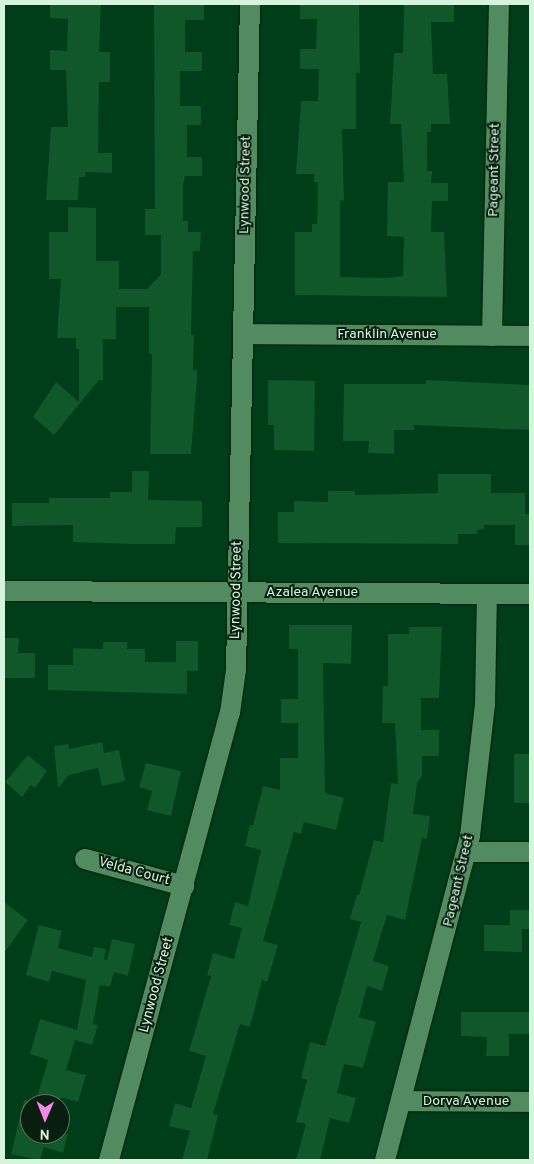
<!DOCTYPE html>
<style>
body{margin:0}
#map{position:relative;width:534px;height:1164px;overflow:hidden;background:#003e19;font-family:Overpass,sans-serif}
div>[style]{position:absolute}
.building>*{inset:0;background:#10572a;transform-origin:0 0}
.roads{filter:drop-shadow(0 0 1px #03200c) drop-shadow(0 0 1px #03200c)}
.street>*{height:20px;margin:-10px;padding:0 10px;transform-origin:10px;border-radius:10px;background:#538b61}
span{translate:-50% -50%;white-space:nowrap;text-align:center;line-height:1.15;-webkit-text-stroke:4px #081f0f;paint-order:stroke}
.street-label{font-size:14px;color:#d6f3db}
.frame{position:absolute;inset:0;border:5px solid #d6f3db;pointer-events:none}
.north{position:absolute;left:20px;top:1094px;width:50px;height:50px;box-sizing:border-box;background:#081f0f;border:1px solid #5a7461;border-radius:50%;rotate:181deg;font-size:14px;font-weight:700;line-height:20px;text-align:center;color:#d6f3db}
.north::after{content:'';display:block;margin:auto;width:18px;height:22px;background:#f788ec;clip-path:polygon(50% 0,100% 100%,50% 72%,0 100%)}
</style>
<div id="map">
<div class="building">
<i style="clip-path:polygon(50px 4px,101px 4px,99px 52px,110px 52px,110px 82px,99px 82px,98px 153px,112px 153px,112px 173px,86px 172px,85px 177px,79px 177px,78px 200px,46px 200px,51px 127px,68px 127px,66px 70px,50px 70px,50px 50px,67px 51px,68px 19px,50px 18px)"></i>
<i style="clip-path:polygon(154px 4px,204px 4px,204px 20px,185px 20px,185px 52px,202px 52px,202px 71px,180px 71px,180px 106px,201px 106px,201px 125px,187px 125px,187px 157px,202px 157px,202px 176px,185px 176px,183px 185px,183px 221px,188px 221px,188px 232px,201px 232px,200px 251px,193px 251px,191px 335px,194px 335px,193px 370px,197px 370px,197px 378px,191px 454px,150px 454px,152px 354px,149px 354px,149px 307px,116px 307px,116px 339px,103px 339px,103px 380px,99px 380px,54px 435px,33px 417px,56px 382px,79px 402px,79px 349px,76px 349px,76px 338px,57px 338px,61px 279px,49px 279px,49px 232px,68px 232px,68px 207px,96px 208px,96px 261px,119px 261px,119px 289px,147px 289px,161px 274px,161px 235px,145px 235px,145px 209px,155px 209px)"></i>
<i style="clip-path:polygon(300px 4px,359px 4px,360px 73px,356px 73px,356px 129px,342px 129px,344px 201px,340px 200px,340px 277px,387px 278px,403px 276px,404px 237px,387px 236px,388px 182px,404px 182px,401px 124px,390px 124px,394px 53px,403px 53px,404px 4px,454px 4px,454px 22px,431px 22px,433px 74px,447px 74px,450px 124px,431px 124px,431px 132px,427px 132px,427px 171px,432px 171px,431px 183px,448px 183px,448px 201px,432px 201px,431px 232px,444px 232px,447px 297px,295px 295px,295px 232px,312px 232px,312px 224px,317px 224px,318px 182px,314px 182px,314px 174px,296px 174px,301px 101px,318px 101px,319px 69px,300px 69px,300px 49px,316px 49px,317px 19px,300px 19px)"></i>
<i style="clip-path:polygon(268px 380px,315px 381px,314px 451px,274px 450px,274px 425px,268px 425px)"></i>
<i style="clip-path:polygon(426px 380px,530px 385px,530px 430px,414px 425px,414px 430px,394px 430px,394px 454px,368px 453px,369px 441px,343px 441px,344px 384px,426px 384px)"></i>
<i style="clip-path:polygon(132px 471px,149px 471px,148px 500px,202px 501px,202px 527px,176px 527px,175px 544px,131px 544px,73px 542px,73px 525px,12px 526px,12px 503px,49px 503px,49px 498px,110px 498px,110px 492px,132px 492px)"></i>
<i style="clip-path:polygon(438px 474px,491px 474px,491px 493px,525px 493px,525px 514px,530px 514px,530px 545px,515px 545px,515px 525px,484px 525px,484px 529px,477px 530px,477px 534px,458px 534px,458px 544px,278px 543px,278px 512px,294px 512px,294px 501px,328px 502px,328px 491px,355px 491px,355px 495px,438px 493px)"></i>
<i style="clip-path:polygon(289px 625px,352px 625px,351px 664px,323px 663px,325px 793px,344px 798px,336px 830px,304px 822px,301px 834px,294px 832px,263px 941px,278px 945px,267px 982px,262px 980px,250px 1027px,240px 1024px,213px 1114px,218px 1115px,207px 1160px,182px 1160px,190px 1131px,169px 1126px,175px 1103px,191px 1108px,206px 1056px,189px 1051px,211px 976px,207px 975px,213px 953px,234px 959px,242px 928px,229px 925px,235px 902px,248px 906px,261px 850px,245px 846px,250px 825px,253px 825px,263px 786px,280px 790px,280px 758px,298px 758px,298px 723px,281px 723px,281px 699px,298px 699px,298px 649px,289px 649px)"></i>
<i style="clip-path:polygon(409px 627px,442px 627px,439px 698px,421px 698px,421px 730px,439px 730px,439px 756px,422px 756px,422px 776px,417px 783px,413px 814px,430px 816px,427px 839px,422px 838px,405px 920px,387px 915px,373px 961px,389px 966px,382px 991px,367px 986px,359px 1017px,376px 1022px,363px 1068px,344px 1064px,337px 1093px,356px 1098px,349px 1123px,330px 1118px,320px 1160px,296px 1160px,306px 1124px,296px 1122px,307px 1080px,301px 1078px,310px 1042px,325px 1046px,361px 922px,350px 919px,357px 894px,359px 895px,374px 840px,383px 842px,391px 783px,398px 784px,395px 723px,382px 723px,383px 686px,388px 686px,388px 634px,409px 634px)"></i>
<i style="clip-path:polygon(4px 638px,19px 638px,18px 653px,35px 653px,35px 678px,4px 678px)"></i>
<i style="clip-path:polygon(176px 641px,198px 641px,198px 671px,187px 671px,187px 694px,48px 690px,48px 665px,73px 665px,73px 648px,103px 649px,103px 642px,127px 642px,127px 649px,145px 649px,145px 662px,176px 662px)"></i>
<i style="clip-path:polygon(102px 742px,104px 753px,119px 750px,125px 781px,102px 786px,98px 768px,69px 775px,58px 788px,54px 746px,68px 744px,69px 749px)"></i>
<i style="left:514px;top:754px;width:16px;height:49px"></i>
<i style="clip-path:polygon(28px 755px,47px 771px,35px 788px,31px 785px,22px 797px,5px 782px)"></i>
<i style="clip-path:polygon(146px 763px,181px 771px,171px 816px,147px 810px,152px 791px,139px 787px)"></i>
<i style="clip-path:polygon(4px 902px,28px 920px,4px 953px)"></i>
<i style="clip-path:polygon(510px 910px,530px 910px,530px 929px,522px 929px,522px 952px,484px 951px,484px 925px,510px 925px)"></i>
<i style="clip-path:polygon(39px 925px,62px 931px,58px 948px,92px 957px,94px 947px,106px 949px,104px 959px,107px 960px,112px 939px,135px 944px,128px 976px,114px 972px,110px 987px,100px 985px,93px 1024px,98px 1025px,92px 1045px,75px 1040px,76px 1037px,66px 1070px,86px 1075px,78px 1102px,61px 1097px,59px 1104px,35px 1104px,48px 1060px,30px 1054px,40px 1019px,77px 1030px,86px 980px,52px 971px,49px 982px,26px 975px)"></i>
<i style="clip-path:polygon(461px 1012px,530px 1012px,530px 1034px,509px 1034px,509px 1056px,486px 1056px,487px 1037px,461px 1036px)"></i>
<i style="clip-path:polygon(24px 1100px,30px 1101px,30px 1134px,68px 1134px,63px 1153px,44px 1147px,40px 1160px,11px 1154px)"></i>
</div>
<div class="roads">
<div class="street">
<i style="left:243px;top:334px;width:287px;rotate:0.4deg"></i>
<i style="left:492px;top:336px;width:332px;rotate:-88.8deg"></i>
<i style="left:4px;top:591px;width:526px;rotate:0.33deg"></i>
<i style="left:467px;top:852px;width:63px"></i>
<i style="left:85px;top:859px;width:103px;rotate:15.3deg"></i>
<i style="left:401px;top:1101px;width:129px;rotate:0.4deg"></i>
<i style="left:109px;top:1160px;width:463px;rotate:-74.9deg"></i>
<i style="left:230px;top:713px;width:43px;rotate:-82.1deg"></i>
<i style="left:236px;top:670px;width:666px;rotate:-88.8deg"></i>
<i style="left:385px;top:1160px;width:335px;rotate:-75.3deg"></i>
<i style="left:470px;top:836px;width:132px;rotate:-83.5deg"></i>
<i style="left:485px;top:705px;width:111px;rotate:-89deg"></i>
</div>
</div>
<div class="street-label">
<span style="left:495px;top:170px;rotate:-89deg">Pageant Street</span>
<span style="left:246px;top:185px;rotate:-89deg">Lynwood Street</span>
<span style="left:387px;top:335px">Franklin Avenue</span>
<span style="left:237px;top:590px;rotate:-89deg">Lynwood Street</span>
<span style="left:312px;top:593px">Azalea Avenue</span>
<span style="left:134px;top:872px;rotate:15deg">Velda Court</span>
<span style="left:459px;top:881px;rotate:-77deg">Pageant Street</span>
<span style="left:157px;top:985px;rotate:-75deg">Lynwood Street</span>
<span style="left:466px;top:1102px">Dorva Avenue</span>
</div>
<div class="frame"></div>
<div class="north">N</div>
</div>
